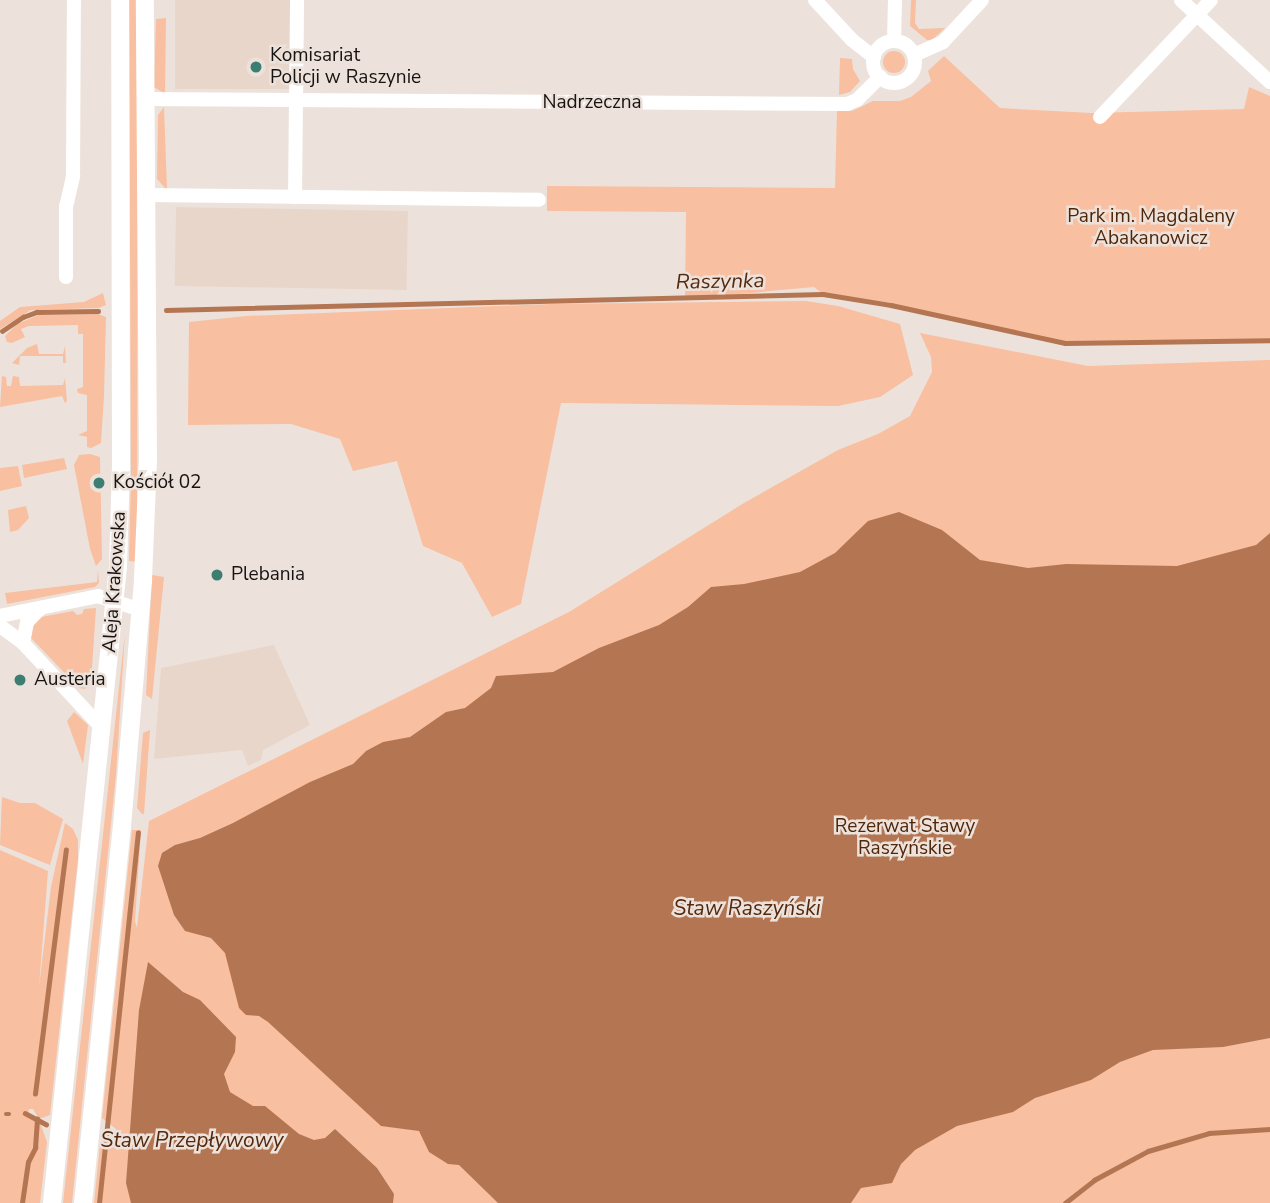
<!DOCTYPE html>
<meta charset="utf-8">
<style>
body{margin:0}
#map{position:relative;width:1270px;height:1203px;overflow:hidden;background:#ede2db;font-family:"Nunito Sans",sans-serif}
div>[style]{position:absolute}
.built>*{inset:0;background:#e9d6cb;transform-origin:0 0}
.green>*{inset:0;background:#f8bfa0}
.round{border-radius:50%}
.water>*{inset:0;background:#b47652}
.stream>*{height:4.5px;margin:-2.25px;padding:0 2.25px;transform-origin:2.25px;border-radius:2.25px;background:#b47652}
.minor>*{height:14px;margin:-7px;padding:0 7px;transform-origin:7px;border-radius:7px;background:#fff}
.minor>.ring{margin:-7px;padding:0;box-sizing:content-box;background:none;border:14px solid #fff;border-radius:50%}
.major>*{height:18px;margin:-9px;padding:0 9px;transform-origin:9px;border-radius:9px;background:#fff}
.dots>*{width:19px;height:19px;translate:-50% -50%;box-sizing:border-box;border:4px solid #ede2db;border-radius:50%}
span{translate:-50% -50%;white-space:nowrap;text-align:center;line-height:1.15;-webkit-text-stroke:5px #ede2db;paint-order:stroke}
.poi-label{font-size:19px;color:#171311}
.left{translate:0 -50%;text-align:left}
.street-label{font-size:19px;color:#171311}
.park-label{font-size:19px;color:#502609}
.water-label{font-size:21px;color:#542a0e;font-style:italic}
</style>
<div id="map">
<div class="built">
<i style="left:175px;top:0;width:118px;height:89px"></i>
<i style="left:176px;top:207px;width:232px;height:79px;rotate:1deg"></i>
<i style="clip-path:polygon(274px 645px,310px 725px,263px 750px,261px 760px,248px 766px,242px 750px,154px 759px,161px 668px)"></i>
</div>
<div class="green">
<i style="clip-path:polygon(129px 0,138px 0,137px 562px,129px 561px,131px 478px)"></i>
<i style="clip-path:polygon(911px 0,916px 0,915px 23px,919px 29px,945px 28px,932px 40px,927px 40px,910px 26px)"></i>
<i style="clip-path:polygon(166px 18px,165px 94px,154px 87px,156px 19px)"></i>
<i class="round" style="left:883px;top:51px;width:22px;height:22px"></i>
<i style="clip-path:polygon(944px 56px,1000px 108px,1091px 113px,1244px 109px,1249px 87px,1270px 96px,1270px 340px,1065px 343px,891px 305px,823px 294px,814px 287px,685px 299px,686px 212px,547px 211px,547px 186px,835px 188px,837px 110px,852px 111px,873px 101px,900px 101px,911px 97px,931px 81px,928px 71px)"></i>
<i style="clip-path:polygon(840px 58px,852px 59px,853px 69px,860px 81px,850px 92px,839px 95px)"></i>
<i style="clip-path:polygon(164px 107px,167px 190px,157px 179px,158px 115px)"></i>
<i style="clip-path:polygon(103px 293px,106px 305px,99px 308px,31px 310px,0 329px,0 321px,20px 307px,84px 302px)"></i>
<i style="clip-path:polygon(806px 301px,838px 306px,900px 324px,913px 375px,880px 397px,838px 406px,561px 403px,521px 604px,492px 617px,462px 563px,423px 546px,397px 461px,353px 471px,340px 439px,291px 424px,188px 425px,189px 322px,246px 316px,551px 304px)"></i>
<i style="clip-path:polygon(98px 314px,106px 317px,104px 396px,101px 443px,91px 448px,87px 447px,87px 437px,78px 435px,87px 431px,87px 395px,78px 393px,77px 389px,83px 387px,83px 334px,78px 334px,78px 325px,29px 326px,21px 329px,25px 337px,12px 343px,7px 342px,5px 336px,17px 324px,39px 315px)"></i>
<i style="clip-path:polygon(920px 333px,1088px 366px,1270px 360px,1270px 1203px,94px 1203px,100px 1144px,115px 1145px,116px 1129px,102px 1118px,132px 830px,141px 830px,135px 921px,137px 928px,149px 821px,569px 612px,744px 503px,838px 450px,878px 434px,910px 416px,932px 372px,931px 357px)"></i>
<i style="clip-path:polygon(37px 344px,39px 354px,63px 354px,65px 346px,66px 363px,63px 363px,63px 356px,20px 356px,19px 365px,12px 363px,27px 348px)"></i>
<i style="clip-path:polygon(2px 376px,6px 377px,7px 386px,11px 386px,13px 376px,19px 377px,20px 386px,63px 385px,65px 378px,67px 401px,65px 403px,62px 396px,0 407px)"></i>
<i style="clip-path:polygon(90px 454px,100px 457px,102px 559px,96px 566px,90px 549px,74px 465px,79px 455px)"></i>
<i style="clip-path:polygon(64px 458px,67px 469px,24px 478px,22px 465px)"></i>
<i style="clip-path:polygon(18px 466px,22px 486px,0 491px,0 468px)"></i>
<i style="clip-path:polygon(26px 506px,29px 518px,18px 530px,10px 532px,8px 510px)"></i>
<i style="clip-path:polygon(98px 570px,99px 583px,95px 587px,7px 604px,5px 593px,97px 582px)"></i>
<i style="clip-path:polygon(152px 575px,164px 577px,152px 699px,146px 695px)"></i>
<i style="clip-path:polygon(96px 608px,91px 683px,85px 689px,79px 688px,31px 638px,32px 626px,41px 617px,73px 611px,77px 615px,82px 614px,84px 609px)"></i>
<i style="clip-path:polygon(125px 632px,116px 775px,72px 1203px,63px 1203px)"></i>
<i style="clip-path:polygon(74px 712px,88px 725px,83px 764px,67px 721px)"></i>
<i style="clip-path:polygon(150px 730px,144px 814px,142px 814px,137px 808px,143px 733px)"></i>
<i style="clip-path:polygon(2px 797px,20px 803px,35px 803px,63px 819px,50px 865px,0 845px)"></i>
<i style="clip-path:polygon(65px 823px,73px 829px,78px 840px,78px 859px,50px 1115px,39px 1119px,33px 1109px,29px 1109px,28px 1116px,41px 1125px,47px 1142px,40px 1203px,0 1203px,0 850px,48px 871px,39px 987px,51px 887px)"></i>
</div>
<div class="water">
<i style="clip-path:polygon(899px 512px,942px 530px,980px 560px,1028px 568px,1066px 564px,1177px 566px,1256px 545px,1270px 533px,1270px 1038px,1223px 1047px,1153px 1050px,1120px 1062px,1091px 1080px,1035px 1098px,1013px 1112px,957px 1126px,915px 1150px,901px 1164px,892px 1183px,861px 1188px,851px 1203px,498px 1203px,459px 1165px,448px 1164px,429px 1152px,419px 1131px,381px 1126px,268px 1022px,259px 1016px,246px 1015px,239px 1008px,225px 953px,211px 938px,185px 931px,174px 915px,158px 866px,162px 853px,175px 845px,200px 838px,233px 823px,310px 782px,353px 764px,366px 751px,383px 742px,410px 737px,446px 712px,465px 708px,491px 688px,496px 676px,553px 672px,599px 648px,659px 625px,688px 607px,711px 587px,744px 584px,800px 572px,835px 553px,868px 521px)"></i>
<i style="clip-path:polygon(148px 962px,183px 992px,200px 1000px,236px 1037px,235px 1052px,224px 1074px,230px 1092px,253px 1106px,265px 1106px,299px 1134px,314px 1140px,325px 1138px,335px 1129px,377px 1168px,394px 1194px,393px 1203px,131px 1203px,126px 1183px,139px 1010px)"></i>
</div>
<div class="stream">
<i style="left:166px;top:310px;width:657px;rotate:-1.4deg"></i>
<i style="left:823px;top:294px;width:69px;rotate:9.2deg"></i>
<i style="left:891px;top:305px;width:178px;rotate:12.3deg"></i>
<i style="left:1065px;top:343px;width:205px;rotate:-0.8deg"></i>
<i style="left:2px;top:331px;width:25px;rotate:-34deg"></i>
<i style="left:23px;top:317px;width:15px;rotate:-20deg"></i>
<i style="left:37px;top:312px;width:61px;rotate:-0.9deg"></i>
<i style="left:35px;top:1094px;width:246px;rotate:-82.8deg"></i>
<i style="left:25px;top:1113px;width:24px;rotate:28deg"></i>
<i style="left:6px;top:1114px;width:3px"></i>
<i style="left:22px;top:1203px;width:41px;rotate:-81.7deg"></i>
<i style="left:28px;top:1162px;width:16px;rotate:-63deg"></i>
<i style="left:35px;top:1148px;width:29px;rotate:-86deg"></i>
<i style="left:99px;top:1203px;width:372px;rotate:-84deg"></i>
<i style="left:1065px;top:1203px;width:37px;rotate:-38deg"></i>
<i style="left:1094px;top:1180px;width:61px;rotate:-28.2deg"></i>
<i style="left:1148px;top:1151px;width:64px;rotate:-16.4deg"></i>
<i style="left:1209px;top:1133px;width:61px;rotate:-3.8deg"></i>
</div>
<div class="minor">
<i style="left:815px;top:0;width:54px;rotate:47.2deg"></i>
<i style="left:852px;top:40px;width:28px;rotate:38deg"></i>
<i style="left:1181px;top:0;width:121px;rotate:42.7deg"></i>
<i style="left:894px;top:41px;width:41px;rotate:-88.6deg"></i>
<i class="ring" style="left:873px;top:41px;width:28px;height:28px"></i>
<i style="left:914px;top:55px;width:32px;rotate:-24deg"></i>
<i style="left:943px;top:42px;width:57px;rotate:-47.1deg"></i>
<i style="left:146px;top:99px;width:701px;rotate:0.41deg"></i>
<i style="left:847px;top:104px;width:11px;rotate:-22deg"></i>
<i style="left:857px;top:100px;width:33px;rotate:-45deg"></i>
<i style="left:1100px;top:117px;width:161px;rotate:-46.5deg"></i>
<i style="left:146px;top:195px;width:393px;rotate:0.7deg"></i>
<i style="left:295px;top:197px;width:197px;rotate:-89.4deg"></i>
<i style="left:66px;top:277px;width:70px;rotate:-90deg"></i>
<i style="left:66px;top:207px;width:32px;rotate:-77deg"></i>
<i style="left:73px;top:176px;width:176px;rotate:-89.7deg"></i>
<i style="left:0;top:616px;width:100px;rotate:-11.5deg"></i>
<i style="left:98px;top:596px;width:45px;rotate:18deg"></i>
<i style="left:0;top:626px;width:29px;rotate:36deg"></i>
<i style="left:23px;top:643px;width:117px;rotate:47.1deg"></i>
<i style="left:23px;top:643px;width:21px;rotate:-79deg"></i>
<i style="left:27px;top:622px;width:20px;rotate:-45deg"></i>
</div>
<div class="major">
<i style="left:52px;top:1203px;width:639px;rotate:-84.08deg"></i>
<i style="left:118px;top:567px;width:102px;rotate:-88.3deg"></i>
<i style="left:121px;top:465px;width:465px;rotate:-90.1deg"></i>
<i style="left:83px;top:1203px;width:379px;rotate:-84.1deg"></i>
<i style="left:122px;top:826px;width:248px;rotate:-85.1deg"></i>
<i style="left:143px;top:579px;width:118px;rotate:-87.6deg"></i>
<i style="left:148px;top:461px;width:461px;rotate:-90.4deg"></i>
</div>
<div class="dots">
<i style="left:256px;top:67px;background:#3c7f72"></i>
<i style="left:99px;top:483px;background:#3c7f72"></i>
<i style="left:217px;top:575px;background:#3c7f72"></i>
<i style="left:20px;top:680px;background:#3c7f72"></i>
</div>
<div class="poi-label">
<span class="left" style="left:270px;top:67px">Komisariat<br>Policji w Raszynie</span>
<span class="left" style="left:113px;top:483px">Kościół 02</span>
<span class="left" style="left:231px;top:575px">Plebania</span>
<span class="left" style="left:34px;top:680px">Austeria</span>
</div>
<div class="street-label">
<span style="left:592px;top:103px">Nadrzeczna</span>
<span style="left:115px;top:582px;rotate:-86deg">Aleja Krakowska</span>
</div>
<div class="park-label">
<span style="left:1151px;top:228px">Park im. Magdaleny<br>Abakanowicz</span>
<span style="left:905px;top:838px">Rezerwat Stawy<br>Raszyńskie</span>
</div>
<div class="water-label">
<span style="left:720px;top:281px;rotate:-1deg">Raszynka</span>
<span style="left:747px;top:908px">Staw Raszyński</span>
<span style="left:192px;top:1140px">Staw Przepływowy</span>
</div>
</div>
